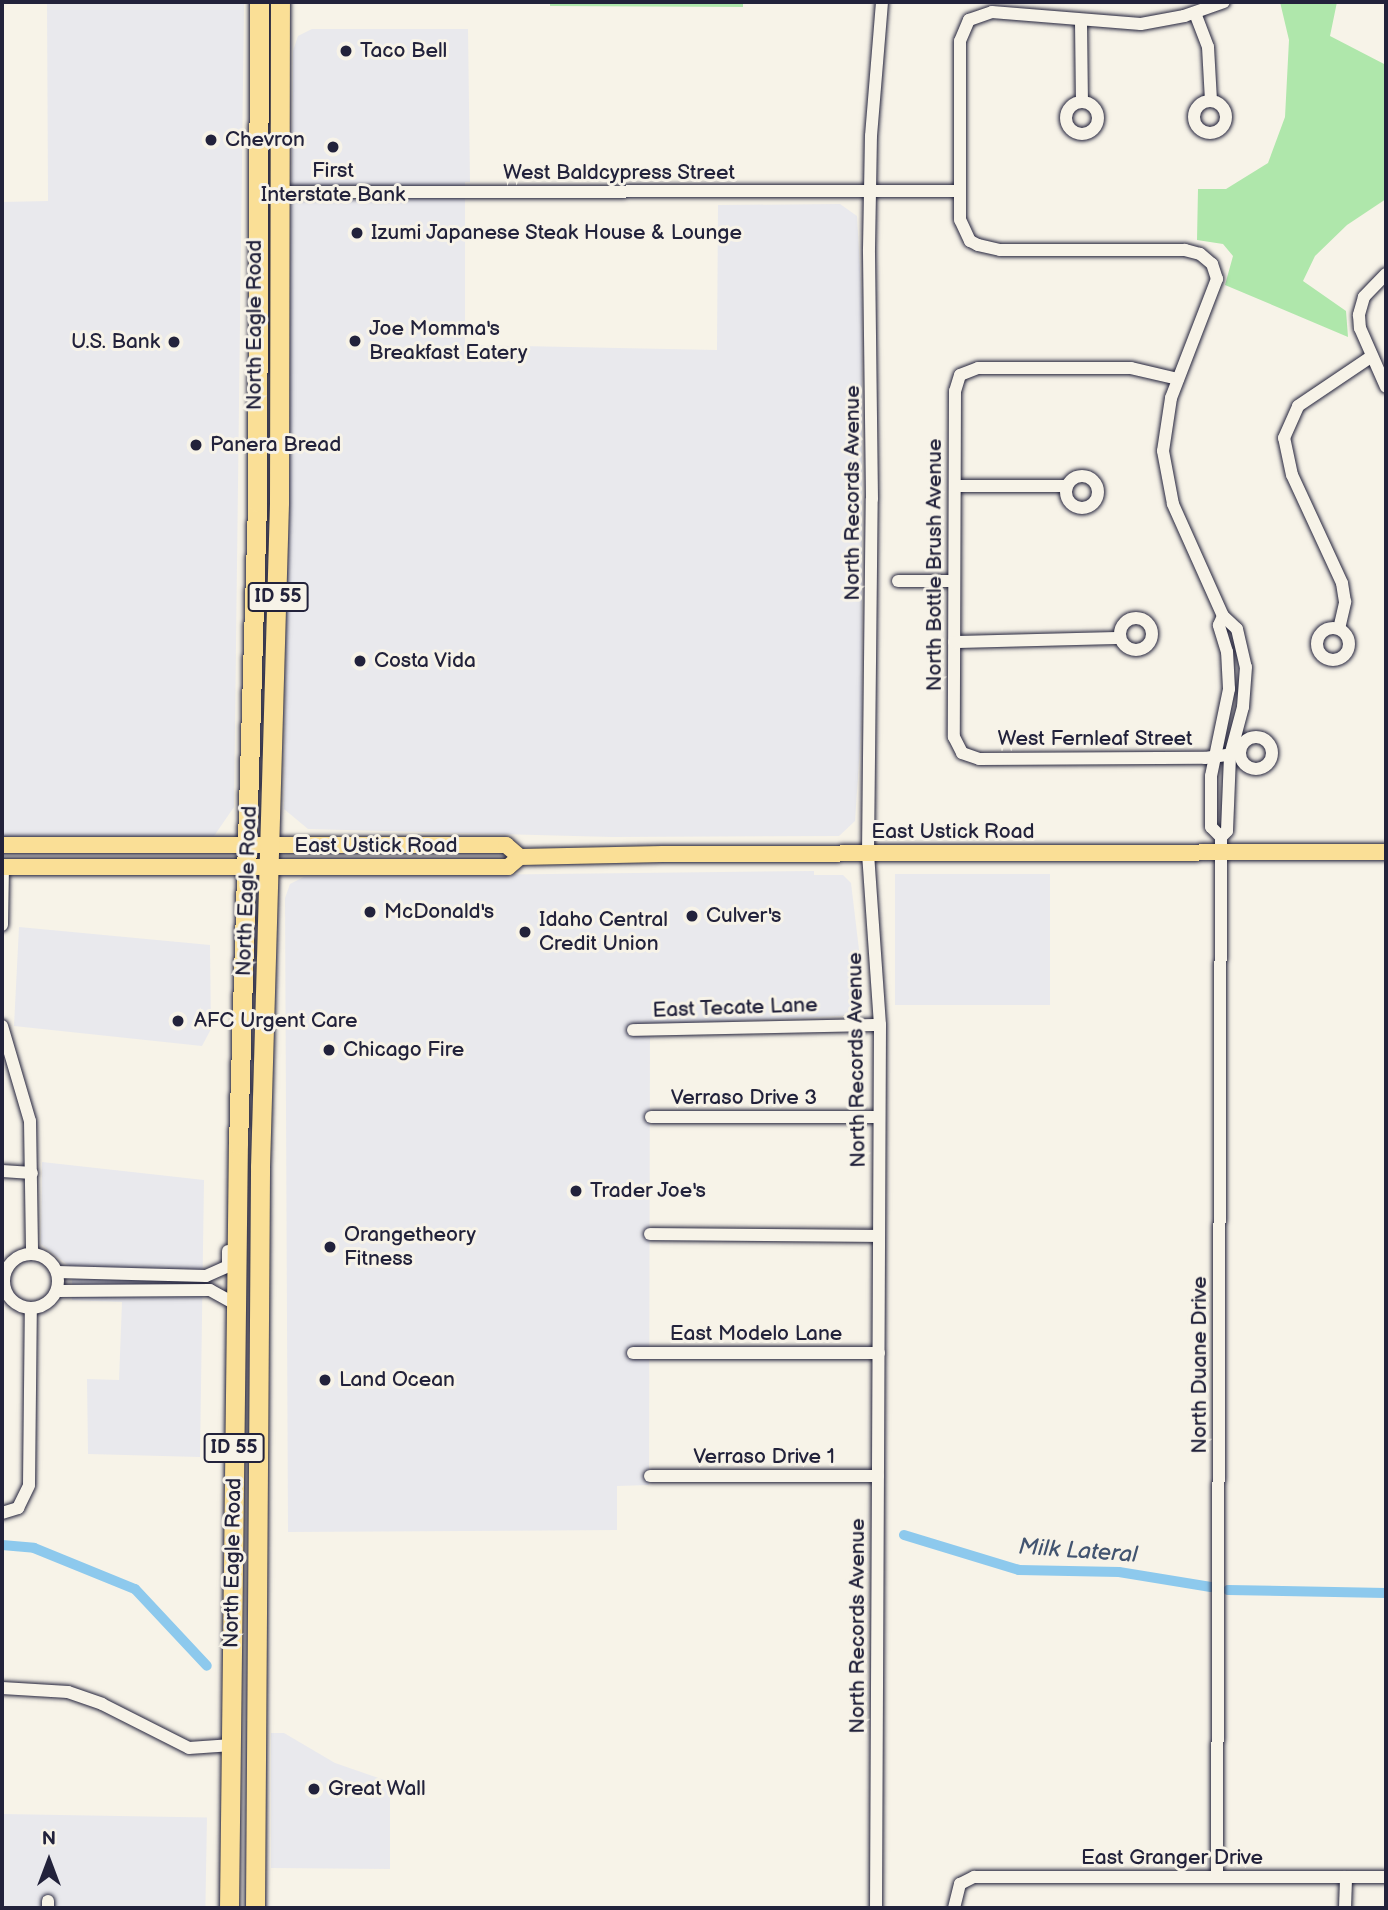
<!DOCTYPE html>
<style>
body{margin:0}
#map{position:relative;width:1388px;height:1910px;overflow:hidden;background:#f7f3e8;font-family:"Balsamiq Sans",sans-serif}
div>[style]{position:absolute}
.built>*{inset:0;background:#e9e9ed;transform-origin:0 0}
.green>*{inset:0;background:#afe7ab}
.canal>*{height:10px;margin:-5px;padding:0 5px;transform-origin:5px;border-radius:5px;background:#8dc9ed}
.roads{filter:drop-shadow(0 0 2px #22223b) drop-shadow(0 0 2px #22223b)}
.minor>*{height:12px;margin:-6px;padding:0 6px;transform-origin:6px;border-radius:6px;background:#f7f3e8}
.minor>.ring{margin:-6px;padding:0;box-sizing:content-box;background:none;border:12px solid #f7f3e8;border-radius:50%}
.major>*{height:16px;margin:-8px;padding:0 8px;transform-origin:8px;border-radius:8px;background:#fadf96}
.highway>*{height:19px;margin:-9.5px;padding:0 9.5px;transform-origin:9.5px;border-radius:9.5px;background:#fadf96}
.dots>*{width:19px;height:19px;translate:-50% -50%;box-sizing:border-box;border:4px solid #f7f3e8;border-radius:50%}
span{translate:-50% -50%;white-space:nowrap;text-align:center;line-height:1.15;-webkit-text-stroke:6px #f7f3e8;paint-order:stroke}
.shield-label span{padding:2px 5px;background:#f7f3e8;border:2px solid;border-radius:5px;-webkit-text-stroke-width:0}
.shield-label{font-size:19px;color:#22223b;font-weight:700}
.poi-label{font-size:21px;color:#22223b}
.left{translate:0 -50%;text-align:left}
.right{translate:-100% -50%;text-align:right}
.street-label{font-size:21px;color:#22223b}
.water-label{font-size:23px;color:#425470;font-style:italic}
.frame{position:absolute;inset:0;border:4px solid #22223b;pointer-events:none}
.north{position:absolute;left:14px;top:1826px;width:70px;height:70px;-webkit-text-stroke:5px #f7f3e8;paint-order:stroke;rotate:0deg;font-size:19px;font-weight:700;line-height:28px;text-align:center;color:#22223b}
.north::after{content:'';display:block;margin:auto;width:24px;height:32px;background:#22223b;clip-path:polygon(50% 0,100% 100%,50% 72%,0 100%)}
</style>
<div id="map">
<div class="built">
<i style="clip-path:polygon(47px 2px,244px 2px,234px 807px,214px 836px,2px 838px,2px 202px,48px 201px)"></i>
<i style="clip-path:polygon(312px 29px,468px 29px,470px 182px,465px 182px,465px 345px,717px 350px,718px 205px,840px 204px,857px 216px,862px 303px,862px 717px,855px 821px,839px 836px,612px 837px,308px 829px,284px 809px,293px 51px,298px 36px)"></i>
<i style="clip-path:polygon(814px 871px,814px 875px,843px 875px,851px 883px,863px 983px,863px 1011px,859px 1015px,650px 1025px,649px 1485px,617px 1486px,617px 1530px,288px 1532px,285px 898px,290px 884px,304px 877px)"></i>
<i style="left:895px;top:874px;width:155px;height:131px"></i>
<i style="clip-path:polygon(19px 927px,210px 945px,211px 1029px,202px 1046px,14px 1026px)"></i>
<i style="clip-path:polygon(42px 1162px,204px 1180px,200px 1457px,88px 1454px,87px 1379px,119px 1380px,122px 1302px,72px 1300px,72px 1268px,41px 1244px)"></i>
<i style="clip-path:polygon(271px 1733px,284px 1733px,335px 1763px,390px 1782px,390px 1869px,271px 1868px)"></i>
<i style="left:2px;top:1814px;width:205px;height:94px;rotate:1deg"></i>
</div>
<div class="green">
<i style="clip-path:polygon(550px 2px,743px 2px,743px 7px,550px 6px)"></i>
<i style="clip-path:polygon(1280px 2px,1337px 2px,1330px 36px,1386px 65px,1386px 199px,1347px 225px,1315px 256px,1303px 281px,1346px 311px,1348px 337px,1225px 285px,1233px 256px,1223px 244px,1197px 240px,1198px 189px,1226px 189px,1268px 163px,1285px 117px,1289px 40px)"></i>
</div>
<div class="canal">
<i style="left:904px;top:1535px;width:120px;rotate:16.9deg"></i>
<i style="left:1019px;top:1570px;width:100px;rotate:1.1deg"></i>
<i style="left:1119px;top:1572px;width:93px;rotate:9.3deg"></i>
<i style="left:2px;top:1545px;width:32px;rotate:5deg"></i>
<i style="left:34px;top:1548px;width:109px;rotate:22.1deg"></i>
<i style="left:135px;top:1589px;width:105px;rotate:46.9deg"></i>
<i style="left:1228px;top:1590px;width:158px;rotate:1.1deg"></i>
</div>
<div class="roads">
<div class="minor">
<i style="left:1195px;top:13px;width:36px;rotate:69deg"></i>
<i style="left:1208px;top:47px;width:54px;rotate:86.8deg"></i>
<i style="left:1081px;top:22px;width:80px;rotate:89.3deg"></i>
<i class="ring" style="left:1194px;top:101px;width:20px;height:20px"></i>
<i class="ring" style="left:1066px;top:102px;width:20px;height:20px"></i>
<i style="left:277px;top:192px;width:683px;rotate:-0.08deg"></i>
<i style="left:1386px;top:274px;width:32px;rotate:134deg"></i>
<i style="left:1364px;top:297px;width:19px;rotate:106deg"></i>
<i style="left:1359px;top:315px;width:13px;rotate:86deg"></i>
<i style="left:1360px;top:328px;width:64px;rotate:66.2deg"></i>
<i style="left:1178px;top:379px;width:48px;rotate:-166.8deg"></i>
<i style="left:1131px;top:368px;width:153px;rotate:180deg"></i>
<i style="left:978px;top:368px;width:19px;rotate:159deg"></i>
<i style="left:960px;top:375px;width:17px;rotate:107deg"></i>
<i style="left:955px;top:391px;width:346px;rotate:90.2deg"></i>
<i style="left:954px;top:737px;width:18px;rotate:63deg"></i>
<i style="left:962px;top:753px;width:18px;rotate:19deg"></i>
<i style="left:979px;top:759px;width:226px;rotate:-0.3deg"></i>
<i style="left:1205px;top:758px;width:34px;rotate:-8deg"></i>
<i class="ring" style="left:1066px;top:476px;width:20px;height:20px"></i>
<i style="left:955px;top:486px;width:112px"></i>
<i style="left:898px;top:581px;width:56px"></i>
<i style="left:1223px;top:616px;width:123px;rotate:-114.1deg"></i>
<i style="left:1173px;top:504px;width:54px;rotate:-100.7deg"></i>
<i style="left:1163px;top:451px;width:54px;rotate:-81.4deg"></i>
<i style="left:1171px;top:398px;width:128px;rotate:-68.9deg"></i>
<i style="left:1217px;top:279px;width:16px;rotate:-108deg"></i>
<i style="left:1212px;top:264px;width:16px;rotate:-140deg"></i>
<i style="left:1200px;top:254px;width:16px;rotate:-165deg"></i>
<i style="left:1185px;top:250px;width:185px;rotate:180deg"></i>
<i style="left:1000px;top:250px;width:23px;rotate:-167deg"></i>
<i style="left:978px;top:245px;width:9px;rotate:-153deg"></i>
<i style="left:970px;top:241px;width:23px;rotate:-115deg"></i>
<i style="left:960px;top:220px;width:179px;rotate:-90deg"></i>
<i style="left:960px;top:41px;width:23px;rotate:-67deg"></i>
<i style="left:969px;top:20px;width:24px;rotate:-19deg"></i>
<i style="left:992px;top:12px;width:149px;rotate:4.6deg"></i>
<i style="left:1141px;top:24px;width:44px;rotate:-10.5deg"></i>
<i style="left:1184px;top:16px;width:42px;rotate:-19.3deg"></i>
<i style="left:1223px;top:616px;width:19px;rotate:43deg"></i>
<i style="left:1237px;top:629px;width:39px;rotate:77deg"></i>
<i style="left:1246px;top:667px;width:40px;rotate:94.3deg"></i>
<i style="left:1243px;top:707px;width:51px;rotate:104.9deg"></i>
<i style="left:1230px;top:756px;width:75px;rotate:92.3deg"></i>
<i style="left:1227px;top:831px;width:8px;rotate:135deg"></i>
<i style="left:1221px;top:837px;width:14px;rotate:-135deg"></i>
<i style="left:1211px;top:827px;width:51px;rotate:-90deg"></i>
<i style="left:1211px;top:776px;width:89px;rotate:-78.3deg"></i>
<i style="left:1229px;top:689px;width:37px;rotate:-93deg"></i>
<i style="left:1227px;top:652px;width:28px;rotate:-107deg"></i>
<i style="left:1219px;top:625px;width:10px;rotate:-66deg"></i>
<i class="ring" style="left:1120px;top:618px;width:20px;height:20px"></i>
<i class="ring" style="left:1317px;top:628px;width:20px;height:20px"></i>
<i style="left:1339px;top:629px;width:28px;rotate:-77deg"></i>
<i style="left:1345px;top:602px;width:19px;rotate:-99deg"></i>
<i style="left:1342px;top:583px;width:119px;rotate:-114.8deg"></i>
<i style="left:1292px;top:475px;width:38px;rotate:-102deg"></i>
<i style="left:1284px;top:438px;width:35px;rotate:-66deg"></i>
<i style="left:1298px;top:406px;width:89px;rotate:-34deg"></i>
<i style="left:954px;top:642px;width:166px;rotate:-1.4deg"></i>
<i class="ring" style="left:1240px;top:737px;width:20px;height:20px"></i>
<i style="left:2px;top:925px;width:58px;rotate:-89deg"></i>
<i style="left:2px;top:1026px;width:99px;rotate:73.6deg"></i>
<i style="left:30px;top:1121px;width:133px;rotate:89.1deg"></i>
<i style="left:633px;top:1030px;width:247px;rotate:-1.2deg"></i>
<i style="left:651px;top:1117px;width:228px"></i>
<i style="left:2px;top:1171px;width:30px;rotate:4deg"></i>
<i style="left:650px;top:1234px;width:229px;rotate:0.5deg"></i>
<i class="ring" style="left:4px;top:1254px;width:42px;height:42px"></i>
<i style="left:57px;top:1272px;width:149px;rotate:1.5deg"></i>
<i style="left:206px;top:1276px;width:24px;rotate:-24deg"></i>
<i style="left:228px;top:1266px;width:15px;rotate:-90deg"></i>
<i style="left:57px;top:1291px;width:153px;rotate:-0.4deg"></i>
<i style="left:210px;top:1290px;width:31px;rotate:29deg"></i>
<i style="left:633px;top:1353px;width:246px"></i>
<i style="left:650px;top:1476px;width:228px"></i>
<i style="left:2px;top:1513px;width:17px;rotate:-17deg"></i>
<i style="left:18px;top:1508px;width:25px;rotate:-64deg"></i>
<i style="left:29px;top:1485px;width:177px;rotate:-89.4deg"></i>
<i style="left:2px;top:1688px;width:66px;rotate:3.5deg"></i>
<i style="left:68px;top:1692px;width:36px;rotate:19deg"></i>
<i style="left:102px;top:1704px;width:97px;rotate:26.8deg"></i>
<i style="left:189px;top:1748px;width:43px;rotate:-4deg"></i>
<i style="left:1217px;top:1877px;width:1040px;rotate:-89.78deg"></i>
<i style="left:48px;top:1901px;width:7px;rotate:90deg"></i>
<i style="left:876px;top:1908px;width:883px;rotate:-89.74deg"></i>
<i style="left:880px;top:1025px;width:172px;rotate:-94deg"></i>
<i style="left:868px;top:853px;width:354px;rotate:-89.4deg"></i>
<i style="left:872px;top:499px;width:250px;rotate:-90.7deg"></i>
<i style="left:869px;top:249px;width:113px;rotate:-89deg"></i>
<i style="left:871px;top:136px;width:134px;rotate:-85.3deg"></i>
<i style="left:954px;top:1908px;width:25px;rotate:-76deg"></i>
<i style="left:960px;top:1884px;width:16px;rotate:-27deg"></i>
<i style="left:974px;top:1877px;width:412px"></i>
<i style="left:1345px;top:1908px;width:31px;rotate:-88deg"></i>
</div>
<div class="major">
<i style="left:2px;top:845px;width:504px"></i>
<i style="left:506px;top:845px;width:18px;rotate:41deg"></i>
<i style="left:2px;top:867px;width:506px"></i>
<i style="left:508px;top:867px;width:16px;rotate:-40deg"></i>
<i style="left:520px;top:857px;width:143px;rotate:-1.2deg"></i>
<i style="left:663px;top:854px;width:723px;rotate:-0.16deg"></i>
</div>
<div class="highway">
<i style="left:229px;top:1908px;width:764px;rotate:-89.33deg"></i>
<i style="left:238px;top:1144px;width:642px;rotate:-88.3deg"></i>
<i style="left:257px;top:502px;width:500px;rotate:-89.77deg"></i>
<i style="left:255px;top:1908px;width:741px;rotate:-89.61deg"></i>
<i style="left:260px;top:1167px;width:665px;rotate:-88.36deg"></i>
<i style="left:279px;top:502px;width:500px;rotate:-89.89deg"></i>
</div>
</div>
<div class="dots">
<i style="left:346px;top:51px;background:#22223b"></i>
<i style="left:211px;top:140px;background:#22223b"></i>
<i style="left:333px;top:147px;background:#22223b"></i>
<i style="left:357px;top:233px;background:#22223b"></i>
<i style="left:355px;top:341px;background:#22223b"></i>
<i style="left:174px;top:342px;background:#22223b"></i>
<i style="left:196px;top:445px;background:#22223b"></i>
<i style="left:360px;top:661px;background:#22223b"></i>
<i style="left:370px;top:912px;background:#22223b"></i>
<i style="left:692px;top:916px;background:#22223b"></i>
<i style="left:525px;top:932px;background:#22223b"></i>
<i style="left:178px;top:1021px;background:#22223b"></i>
<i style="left:329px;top:1050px;background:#22223b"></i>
<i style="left:576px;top:1191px;background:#22223b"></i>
<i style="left:330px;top:1247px;background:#22223b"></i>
<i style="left:325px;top:1380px;background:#22223b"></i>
<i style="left:314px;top:1789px;background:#22223b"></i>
</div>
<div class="shield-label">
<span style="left:278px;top:597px">ID 55</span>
<span style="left:234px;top:1448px">ID 55</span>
</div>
<div class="poi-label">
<span class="left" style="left:360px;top:51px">Taco Bell</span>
<span class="left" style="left:225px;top:140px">Chevron</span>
<span style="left:333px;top:183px">First<br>Interstate Bank</span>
<span class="left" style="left:371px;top:233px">Izumi Japanese Steak House &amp; Lounge</span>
<span class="left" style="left:369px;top:341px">Joe Momma's<br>Breakfast Eatery</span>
<span class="right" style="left:160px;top:342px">U.S. Bank</span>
<span class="left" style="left:210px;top:445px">Panera Bread</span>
<span class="left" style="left:374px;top:661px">Costa Vida</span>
<span class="left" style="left:384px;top:912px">McDonald's</span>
<span class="left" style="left:706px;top:916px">Culver's</span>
<span class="left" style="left:539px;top:932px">Idaho Central<br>Credit Union</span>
<span class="left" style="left:194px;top:1021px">AFC Urgent Care</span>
<span class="left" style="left:343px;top:1050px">Chicago Fire</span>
<span class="left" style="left:590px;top:1191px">Trader Joe's</span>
<span class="left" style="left:344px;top:1247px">Orangetheory<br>Fitness</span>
<span class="left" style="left:339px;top:1380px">Land Ocean</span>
<span class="left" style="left:328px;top:1789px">Great Wall</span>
</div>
<div class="street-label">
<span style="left:619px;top:173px">West Baldcypress Street</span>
<span style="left:255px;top:325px;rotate:-90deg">North Eagle Road</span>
<span style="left:853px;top:493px;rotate:-90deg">North Records Avenue</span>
<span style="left:935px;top:565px;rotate:-90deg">North Bottle Brush Avenue</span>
<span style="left:1095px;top:739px">West Fernleaf Street</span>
<span style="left:953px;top:832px">East Ustick Road</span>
<span style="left:376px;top:846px">East Ustick Road</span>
<span style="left:247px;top:891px;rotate:-88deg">North Eagle Road</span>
<span style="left:735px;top:1008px;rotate:-2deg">East Tecate Lane</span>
<span style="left:857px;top:1060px;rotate:-91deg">North Records Avenue</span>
<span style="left:744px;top:1098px">Verraso Drive 3</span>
<span style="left:756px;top:1334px">East Modelo Lane</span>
<span style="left:1200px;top:1365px;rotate:-90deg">North Duane Drive</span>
<span style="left:764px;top:1457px">Verraso Drive 1</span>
<span style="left:233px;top:1563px;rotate:-89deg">North Eagle Road</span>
<span style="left:858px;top:1626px;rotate:-90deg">North Records Avenue</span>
<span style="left:1172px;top:1858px">East Granger Drive</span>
</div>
<div class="water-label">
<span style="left:1078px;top:1551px;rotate:4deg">Milk Lateral</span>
</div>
<div class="frame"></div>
<div class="north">N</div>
</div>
